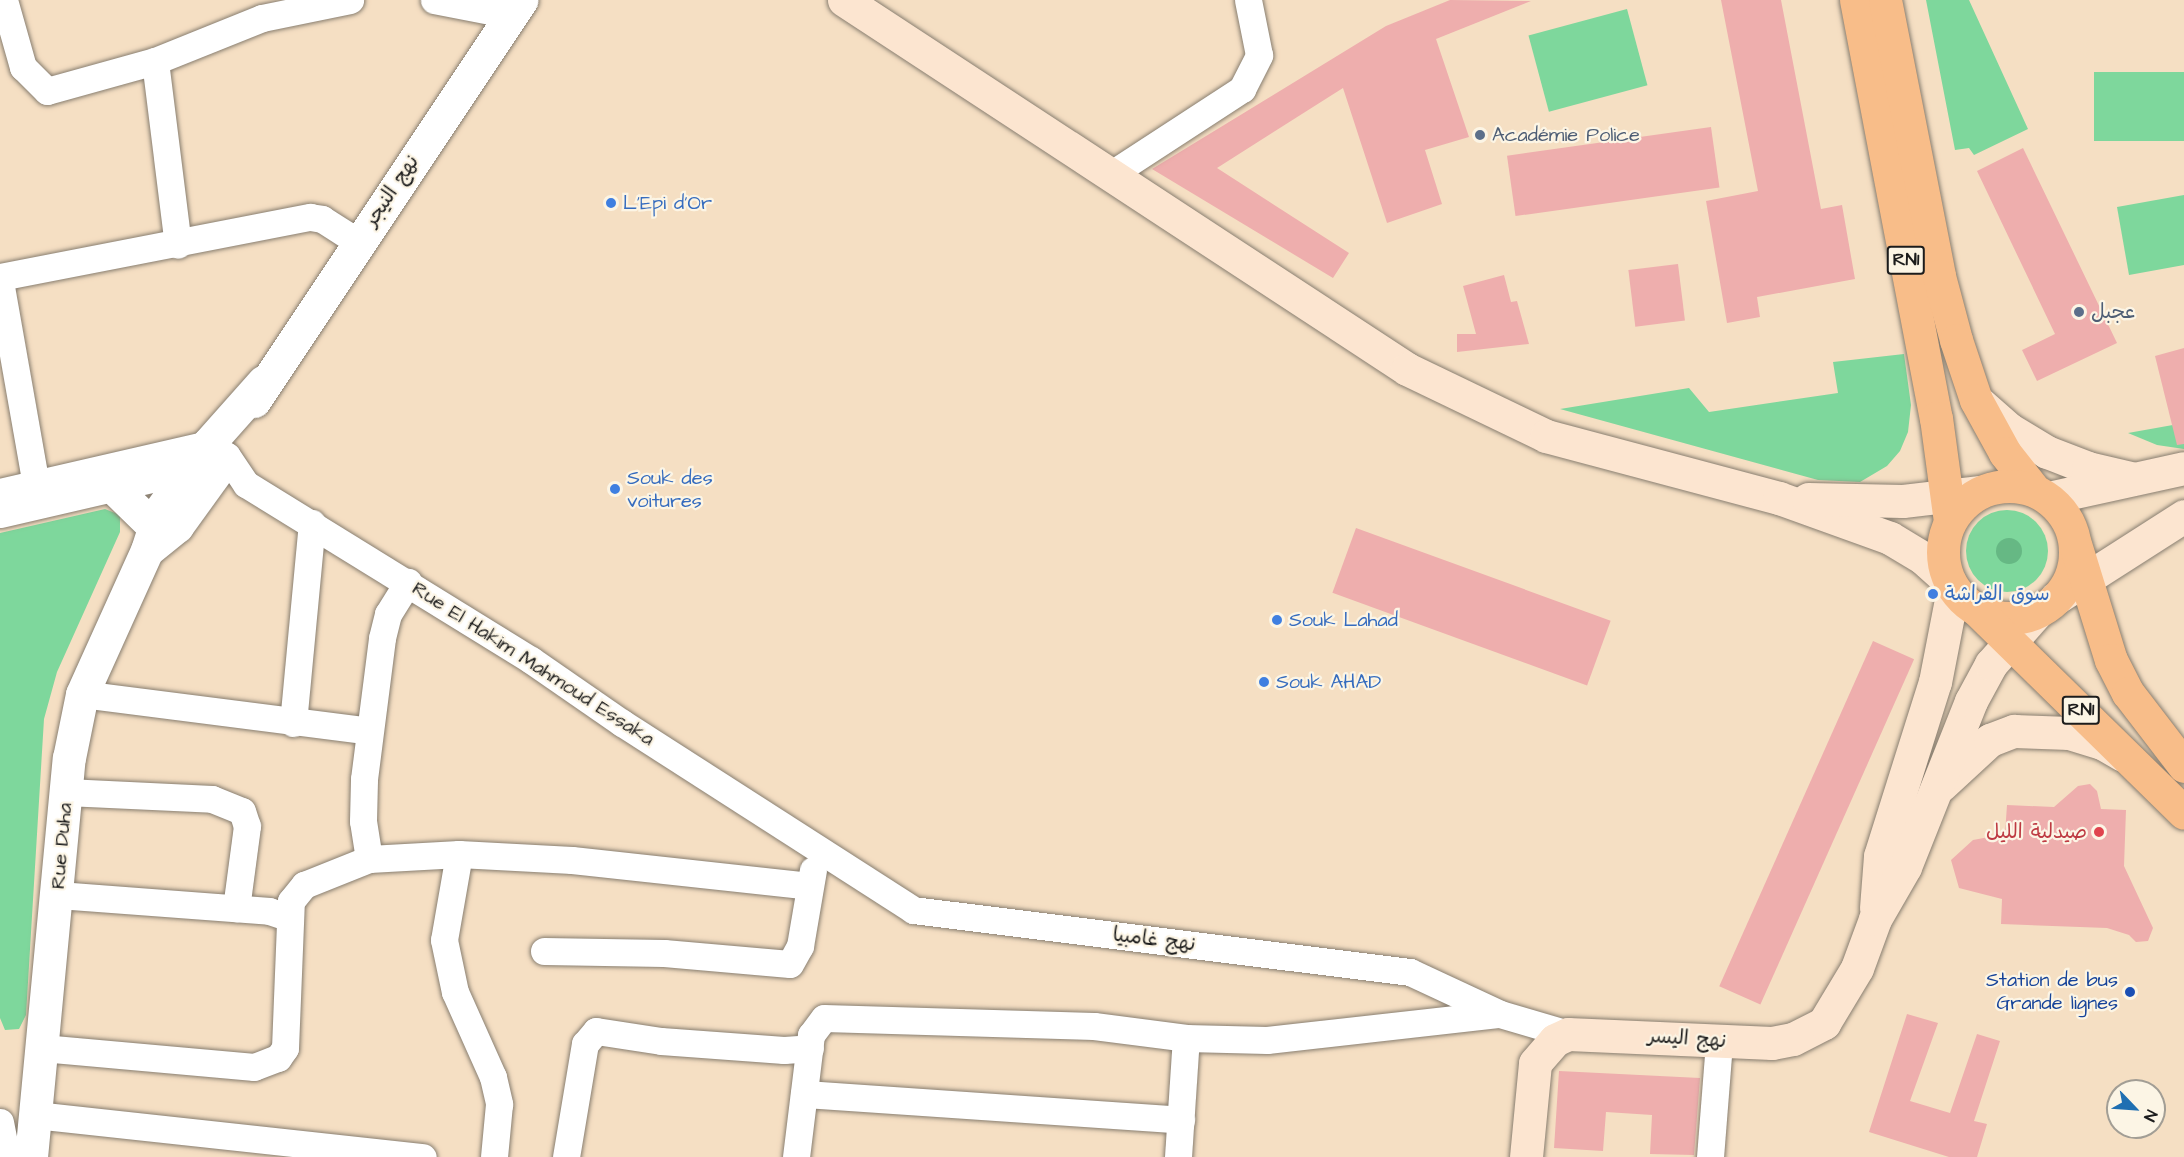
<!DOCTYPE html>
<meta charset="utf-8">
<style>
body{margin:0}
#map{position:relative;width:2184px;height:1157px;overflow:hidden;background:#f5dfc3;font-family:"Architects Daughter","Playpen Sans Arabic",sans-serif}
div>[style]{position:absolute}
.green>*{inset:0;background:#7ed79c;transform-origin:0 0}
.round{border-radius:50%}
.forest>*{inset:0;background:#66b884}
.building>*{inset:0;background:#eeaead;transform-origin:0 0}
.roads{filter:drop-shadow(0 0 2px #887e70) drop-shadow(0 0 2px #887e70)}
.minor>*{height:27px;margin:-13.5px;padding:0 13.5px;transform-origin:13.5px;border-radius:13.5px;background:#fff}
.tertiary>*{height:33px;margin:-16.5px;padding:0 16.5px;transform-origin:16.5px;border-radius:16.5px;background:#fff}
.secondary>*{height:33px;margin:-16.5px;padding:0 16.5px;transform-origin:16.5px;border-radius:16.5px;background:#fce5d0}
.primary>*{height:33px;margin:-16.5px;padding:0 16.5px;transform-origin:16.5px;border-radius:16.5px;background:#f8bd89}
.primary>.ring{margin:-16.5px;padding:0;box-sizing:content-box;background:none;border:33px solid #f8bd89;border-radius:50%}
.dots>*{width:16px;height:16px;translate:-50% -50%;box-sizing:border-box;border:3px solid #fcf5e5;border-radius:50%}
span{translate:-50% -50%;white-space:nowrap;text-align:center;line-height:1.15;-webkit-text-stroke:4.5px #fcf5e5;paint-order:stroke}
.shield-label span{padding:2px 4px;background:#fcf5e5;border:2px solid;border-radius:4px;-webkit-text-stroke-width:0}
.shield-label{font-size:18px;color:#1c1c1c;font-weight:700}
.service-label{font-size:20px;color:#4e5e75}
.left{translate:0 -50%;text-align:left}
.street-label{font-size:20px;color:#1c1c1c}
.shop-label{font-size:20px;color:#366cbe}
.health-label{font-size:20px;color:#be3a42}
.right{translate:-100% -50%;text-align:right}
.transit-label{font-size:20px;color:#164399}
.north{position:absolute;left:2106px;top:1079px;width:60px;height:60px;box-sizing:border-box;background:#fcf5e5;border:2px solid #a29e95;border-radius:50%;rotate:115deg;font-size:16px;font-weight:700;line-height:24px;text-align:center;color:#1c1c1c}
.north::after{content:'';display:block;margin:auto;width:21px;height:27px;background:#1f6fb2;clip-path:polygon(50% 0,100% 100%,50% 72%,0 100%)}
</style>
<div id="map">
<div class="green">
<i style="clip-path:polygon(1926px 0,1969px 0,2028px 129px,1974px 155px,1969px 148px,1955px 150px)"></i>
<i style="left:1627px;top:9px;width:79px;height:102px;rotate:75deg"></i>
<i style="left:2184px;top:72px;width:69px;height:90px;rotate:90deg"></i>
<i style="clip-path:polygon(2184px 195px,2184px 265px,2129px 275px,2117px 207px)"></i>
<i style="clip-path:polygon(1904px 354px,1911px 405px,1908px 432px,1900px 451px,1887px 466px,1860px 482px,1818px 480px,1560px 409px,1689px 388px,1709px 412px,1838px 393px,1833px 362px)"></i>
<i style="clip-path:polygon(2184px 423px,2184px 449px,2157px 445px,2128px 433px)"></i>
<i style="clip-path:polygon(105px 509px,120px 515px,120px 532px,57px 672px,44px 719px,26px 1015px,19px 1029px,5px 1030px,0 1018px,0 533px)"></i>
<i class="round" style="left:1966px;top:510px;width:82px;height:82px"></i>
</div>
<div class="forest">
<i class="round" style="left:1996px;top:538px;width:26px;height:26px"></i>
</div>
<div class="building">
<i style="clip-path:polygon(1450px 0,1531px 1px,1436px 39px,1469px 137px,1425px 150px,1442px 204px,1387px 223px,1343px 88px,1217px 168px,1349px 253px,1333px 278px,1152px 169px,1386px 26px)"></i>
<i style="clip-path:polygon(1721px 0,1781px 0,1821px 209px,1842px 205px,1855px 279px,1757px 297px,1760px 317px,1727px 323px,1706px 201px,1758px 191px)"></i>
<i style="left:1711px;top:127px;width:61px;height:206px;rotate:82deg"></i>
<i style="clip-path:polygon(2023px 148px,2117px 343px,2037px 381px,2022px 350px,2055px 334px,1977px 171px)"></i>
<i style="left:1678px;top:264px;width:57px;height:50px;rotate:83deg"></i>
<i style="clip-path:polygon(1504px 275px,1511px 302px,1517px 301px,1529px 344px,1457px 352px,1457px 334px,1476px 334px,1463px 286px)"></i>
<i style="clip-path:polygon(2184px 348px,2184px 444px,2177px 445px,2155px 356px)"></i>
<i style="left:1356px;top:528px;width:271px;height:69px;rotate:20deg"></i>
<i style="left:1873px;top:641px;width:45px;height:378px;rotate:24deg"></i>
<i style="clip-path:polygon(2090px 784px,2097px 791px,2101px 809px,2126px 810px,2124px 866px,2153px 928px,2148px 941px,2136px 942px,2129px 935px,2107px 928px,2001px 924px,2002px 899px,1959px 888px,1951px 860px,1973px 840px,2005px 834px,2007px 805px,2054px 807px,2078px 786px)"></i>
<i style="clip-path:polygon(1907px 1014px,1938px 1023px,1910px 1101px,1950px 1113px,1977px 1034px,2000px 1041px,1974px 1121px,1987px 1124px,1977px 1157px,1949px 1157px,1869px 1132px)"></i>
<i style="clip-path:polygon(1559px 1071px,1700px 1078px,1694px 1155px,1650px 1154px,1652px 1115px,1606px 1112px,1603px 1151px,1554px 1148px)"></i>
</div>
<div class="roads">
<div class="minor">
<i style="left:4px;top:0;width:70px;rotate:74.2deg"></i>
<i style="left:23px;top:67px;width:34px;rotate:45deg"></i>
<i style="left:47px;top:91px;width:112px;rotate:-15.5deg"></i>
<i style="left:155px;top:61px;width:115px;rotate:-21.9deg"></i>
<i style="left:262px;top:18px;width:90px;rotate:-11.6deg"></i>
<i style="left:434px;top:0;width:78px;rotate:11deg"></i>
<i style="left:155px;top:61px;width:185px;rotate:82.9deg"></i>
<i style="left:1110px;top:175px;width:158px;rotate:-33.1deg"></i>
<i style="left:1242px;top:89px;width:38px;rotate:-63deg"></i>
<i style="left:1259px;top:55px;width:56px;rotate:-101.3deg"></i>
<i style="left:0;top:277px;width:316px;rotate:-11deg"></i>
<i style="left:310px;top:217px;width:12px;rotate:9deg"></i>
<i style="left:322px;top:219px;width:43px;rotate:32.6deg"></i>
<i style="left:0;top:281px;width:224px;rotate:80deg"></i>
<i style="left:0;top:492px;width:213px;rotate:-13deg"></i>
<i style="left:208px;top:444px;width:22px;rotate:32deg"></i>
<i style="left:227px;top:456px;width:34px;rotate:56deg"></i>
<i style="left:246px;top:484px;width:335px;rotate:31.7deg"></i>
<i style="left:531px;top:660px;width:111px;rotate:34.7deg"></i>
<i style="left:622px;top:723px;width:346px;rotate:32.7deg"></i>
<i style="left:913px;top:910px;width:501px;rotate:7.11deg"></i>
<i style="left:1410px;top:972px;width:99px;rotate:25deg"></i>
<i style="left:1500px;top:1014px;width:71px;rotate:16.4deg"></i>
<i style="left:0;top:514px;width:196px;rotate:-13deg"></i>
<i style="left:191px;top:470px;width:6px;rotate:39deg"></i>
<i style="left:82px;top:694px;width:289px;rotate:7.3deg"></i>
<i style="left:293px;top:723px;width:201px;rotate:-84.6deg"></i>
<i style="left:66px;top:792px;width:146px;rotate:2.7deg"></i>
<i style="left:212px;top:799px;width:32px;rotate:22deg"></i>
<i style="left:242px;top:811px;width:16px;rotate:72deg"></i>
<i style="left:247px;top:826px;width:83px;rotate:97.6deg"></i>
<i style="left:459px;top:854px;width:87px;rotate:99.9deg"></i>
<i style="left:444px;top:940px;width:53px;rotate:78.1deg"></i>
<i style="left:455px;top:992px;width:93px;rotate:65.9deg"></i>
<i style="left:493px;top:1077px;width:28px;rotate:77deg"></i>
<i style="left:499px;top:1104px;width:53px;rotate:95.4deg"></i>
<i style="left:369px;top:859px;width:38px;rotate:-99deg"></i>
<i style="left:363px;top:821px;width:42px;rotate:-88.6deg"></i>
<i style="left:364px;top:779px;width:142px;rotate:-82.7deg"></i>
<i style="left:382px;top:638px;width:25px;rotate:-76deg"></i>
<i style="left:388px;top:614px;width:38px;rotate:-58deg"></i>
<i style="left:58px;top:895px;width:212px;rotate:4.3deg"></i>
<i style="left:269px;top:911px;width:22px;rotate:18deg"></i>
<i style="left:544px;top:951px;width:120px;rotate:1deg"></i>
<i style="left:664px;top:953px;width:126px;rotate:5deg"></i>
<i style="left:790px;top:964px;width:21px;rotate:-61deg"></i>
<i style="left:800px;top:946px;width:77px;rotate:-80.3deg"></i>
<i style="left:42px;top:1048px;width:213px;rotate:5.1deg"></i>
<i style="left:254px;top:1067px;width:26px;rotate:-21deg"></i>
<i style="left:278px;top:1058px;width:12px;rotate:-55deg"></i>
<i style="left:285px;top:1048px;width:147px;rotate:-87.7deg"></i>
<i style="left:291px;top:901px;width:21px;rotate:-51deg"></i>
<i style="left:304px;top:885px;width:70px;rotate:-21.8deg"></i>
<i style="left:369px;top:859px;width:90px;rotate:-3.2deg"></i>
<i style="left:459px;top:854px;width:113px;rotate:3deg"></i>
<i style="left:572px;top:860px;width:239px;rotate:6.2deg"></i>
<i style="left:804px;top:1094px;width:378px;rotate:3.9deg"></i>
<i style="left:35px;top:1115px;width:390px;rotate:6.2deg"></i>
<i style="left:0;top:1122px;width:36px;rotate:79deg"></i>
<i style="left:566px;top:1157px;width:115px;rotate:-80.5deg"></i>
<i style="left:585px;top:1044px;width:17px;rotate:-50deg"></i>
<i style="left:596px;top:1031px;width:66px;rotate:8.7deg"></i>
<i style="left:661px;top:1041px;width:123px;rotate:4.2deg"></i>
<i style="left:784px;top:1050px;width:26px;rotate:-4deg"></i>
<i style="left:796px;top:1157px;width:123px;rotate:-83deg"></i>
<i style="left:811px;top:1035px;width:21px;rotate:-53deg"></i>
<i style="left:824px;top:1018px;width:270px;rotate:1.7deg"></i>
<i style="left:1094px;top:1026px;width:93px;rotate:7.4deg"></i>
<i style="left:1186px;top:1038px;width:81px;rotate:1.4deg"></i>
<i style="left:1267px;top:1040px;width:232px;rotate:-6.4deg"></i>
<i style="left:1178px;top:1157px;width:119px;rotate:-86.2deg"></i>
<i style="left:1710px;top:1157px;width:115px;rotate:-85.5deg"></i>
</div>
<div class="tertiary">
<i style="left:254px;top:401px;width:482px;rotate:-56.3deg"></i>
<i style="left:116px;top:490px;width:50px;rotate:44.2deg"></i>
<i style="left:150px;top:548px;width:35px;rotate:-39deg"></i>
<i style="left:177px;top:526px;width:75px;rotate:-54.2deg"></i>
<i style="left:31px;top:1157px;width:401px;rotate:-84.6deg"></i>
<i style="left:69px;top:758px;width:65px;rotate:-78.5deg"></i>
<i style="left:82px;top:694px;width:158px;rotate:-65.7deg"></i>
<i style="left:147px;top:550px;width:40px;rotate:-72deg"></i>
<i style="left:159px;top:512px;width:84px;rotate:-54.2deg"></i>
<i style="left:208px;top:444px;width:83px;rotate:-48.4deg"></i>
</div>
<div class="secondary">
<i style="left:844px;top:0;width:673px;rotate:33.24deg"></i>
<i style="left:1407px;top:369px;width:154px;rotate:25.7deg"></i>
<i style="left:1546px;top:436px;width:241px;rotate:14.9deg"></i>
<i style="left:1779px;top:498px;width:118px;rotate:19.8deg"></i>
<i style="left:1890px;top:538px;width:39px;rotate:31deg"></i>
<i style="left:1923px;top:558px;width:36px;rotate:42deg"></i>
<i style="left:1977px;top:401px;width:43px;rotate:41.2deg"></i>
<i style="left:2009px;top:429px;width:44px;rotate:31.2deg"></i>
<i style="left:2047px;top:452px;width:44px;rotate:21.3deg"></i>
<i style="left:2088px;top:468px;width:44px;rotate:13.1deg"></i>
<i style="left:2048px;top:498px;width:139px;rotate:-12.4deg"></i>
<i style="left:1808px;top:499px;width:95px;rotate:1.2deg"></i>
<i style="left:1903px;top:501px;width:78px;rotate:-6.7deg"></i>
<i style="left:2056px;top:598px;width:152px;rotate:-32.6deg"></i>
<i style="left:1941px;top:785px;width:67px;rotate:-42.6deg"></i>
<i style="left:1990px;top:740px;width:26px;rotate:-21deg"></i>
<i style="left:2014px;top:731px;width:55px;rotate:2.1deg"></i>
<i style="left:2069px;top:733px;width:34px;rotate:17deg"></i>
<i style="left:2102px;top:743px;width:24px;rotate:30deg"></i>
<i style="left:1876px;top:908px;width:52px;rotate:-85.6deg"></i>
<i style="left:1880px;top:856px;width:182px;rotate:-72.5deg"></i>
<i style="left:1935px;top:682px;width:95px;rotate:-79deg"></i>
<i style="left:1526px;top:1157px;width:94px;rotate:-84.5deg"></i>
<i style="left:1535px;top:1063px;width:30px;rotate:-49deg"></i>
<i style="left:1555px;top:1040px;width:14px;rotate:-25deg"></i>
<i style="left:1568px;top:1034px;width:204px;rotate:2.5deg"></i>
<i style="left:1772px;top:1043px;width:21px;rotate:-11deg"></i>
<i style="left:1793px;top:1039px;width:35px;rotate:-27deg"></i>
<i style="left:1824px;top:1023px;width:64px;rotate:-59deg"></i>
<i style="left:1857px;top:968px;width:52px;rotate:-69.8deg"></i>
<i style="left:1875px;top:919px;width:60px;rotate:-60deg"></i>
<i style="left:1905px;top:867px;width:179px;rotate:-68.3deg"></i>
<i style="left:1971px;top:701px;width:42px;rotate:-61.6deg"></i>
<i style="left:1991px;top:664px;width:71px;rotate:-48.4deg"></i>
</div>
<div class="primary">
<i style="left:1856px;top:0;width:426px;rotate:79.2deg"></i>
<i style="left:1936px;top:418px;width:104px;rotate:82.3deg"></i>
<i style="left:1885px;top:0;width:281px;rotate:78.9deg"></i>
<i style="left:1939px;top:276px;width:66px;rotate:75.1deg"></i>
<i style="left:1956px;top:340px;width:63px;rotate:71.6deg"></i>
<i style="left:1976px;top:400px;width:60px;rotate:61.3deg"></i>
<i style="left:2005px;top:453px;width:48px;rotate:51.7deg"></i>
<i class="ring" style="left:1943px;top:486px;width:99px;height:99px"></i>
<i style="left:2075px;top:544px;width:121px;rotate:72.8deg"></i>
<i style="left:2111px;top:660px;width:37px;rotate:63deg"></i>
<i style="left:2128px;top:693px;width:92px;rotate:52.5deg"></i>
<i style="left:1976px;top:609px;width:291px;rotate:44.4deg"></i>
</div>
</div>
<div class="dots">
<i style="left:1480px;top:135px;background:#5c6f8a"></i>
<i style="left:611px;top:203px;background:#3f7fe0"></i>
<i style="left:2079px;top:312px;background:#5c6f8a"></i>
<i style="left:615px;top:489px;background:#3f7fe0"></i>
<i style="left:1933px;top:594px;background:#3f7fe0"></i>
<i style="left:1277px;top:620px;background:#3f7fe0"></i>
<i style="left:1264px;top:682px;background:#3f7fe0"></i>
<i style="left:2099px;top:832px;background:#e0444e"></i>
<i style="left:2130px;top:992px;background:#1a4fb4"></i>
</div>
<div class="shield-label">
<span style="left:1906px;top:260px">RN1</span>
<span style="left:2081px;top:710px">RN1</span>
</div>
<div class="service-label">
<span class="left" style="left:1492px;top:135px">Académie Police</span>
<span class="left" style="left:2091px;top:312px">عجبل</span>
</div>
<div class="street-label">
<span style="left:392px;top:191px;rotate:-56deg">نهج النيجر</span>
<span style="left:533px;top:664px;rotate:33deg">Rue El Hakim Mahmoud Essaka</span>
<span style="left:62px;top:846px;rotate:-85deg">Rue Duha</span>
<span style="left:1154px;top:940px;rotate:7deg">نهج غامبيا</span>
<span style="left:1687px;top:1039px;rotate:4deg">نهج اليسر</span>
</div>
<div class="shop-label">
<span class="left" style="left:623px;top:203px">L'Epi d'Or</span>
<span class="left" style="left:627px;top:490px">Souk des<br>voitures</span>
<span class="left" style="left:1945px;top:594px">سوق الفراشة</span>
<span class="left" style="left:1289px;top:620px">Souk Lahad</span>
<span class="left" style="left:1276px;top:682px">Souk AHAD</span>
</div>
<div class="health-label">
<span class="right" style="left:2087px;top:832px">صيدلية الليل</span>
</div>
<div class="transit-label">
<span class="right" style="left:2118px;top:992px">Station de bus<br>Grande lignes</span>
</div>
<div class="north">N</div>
</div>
